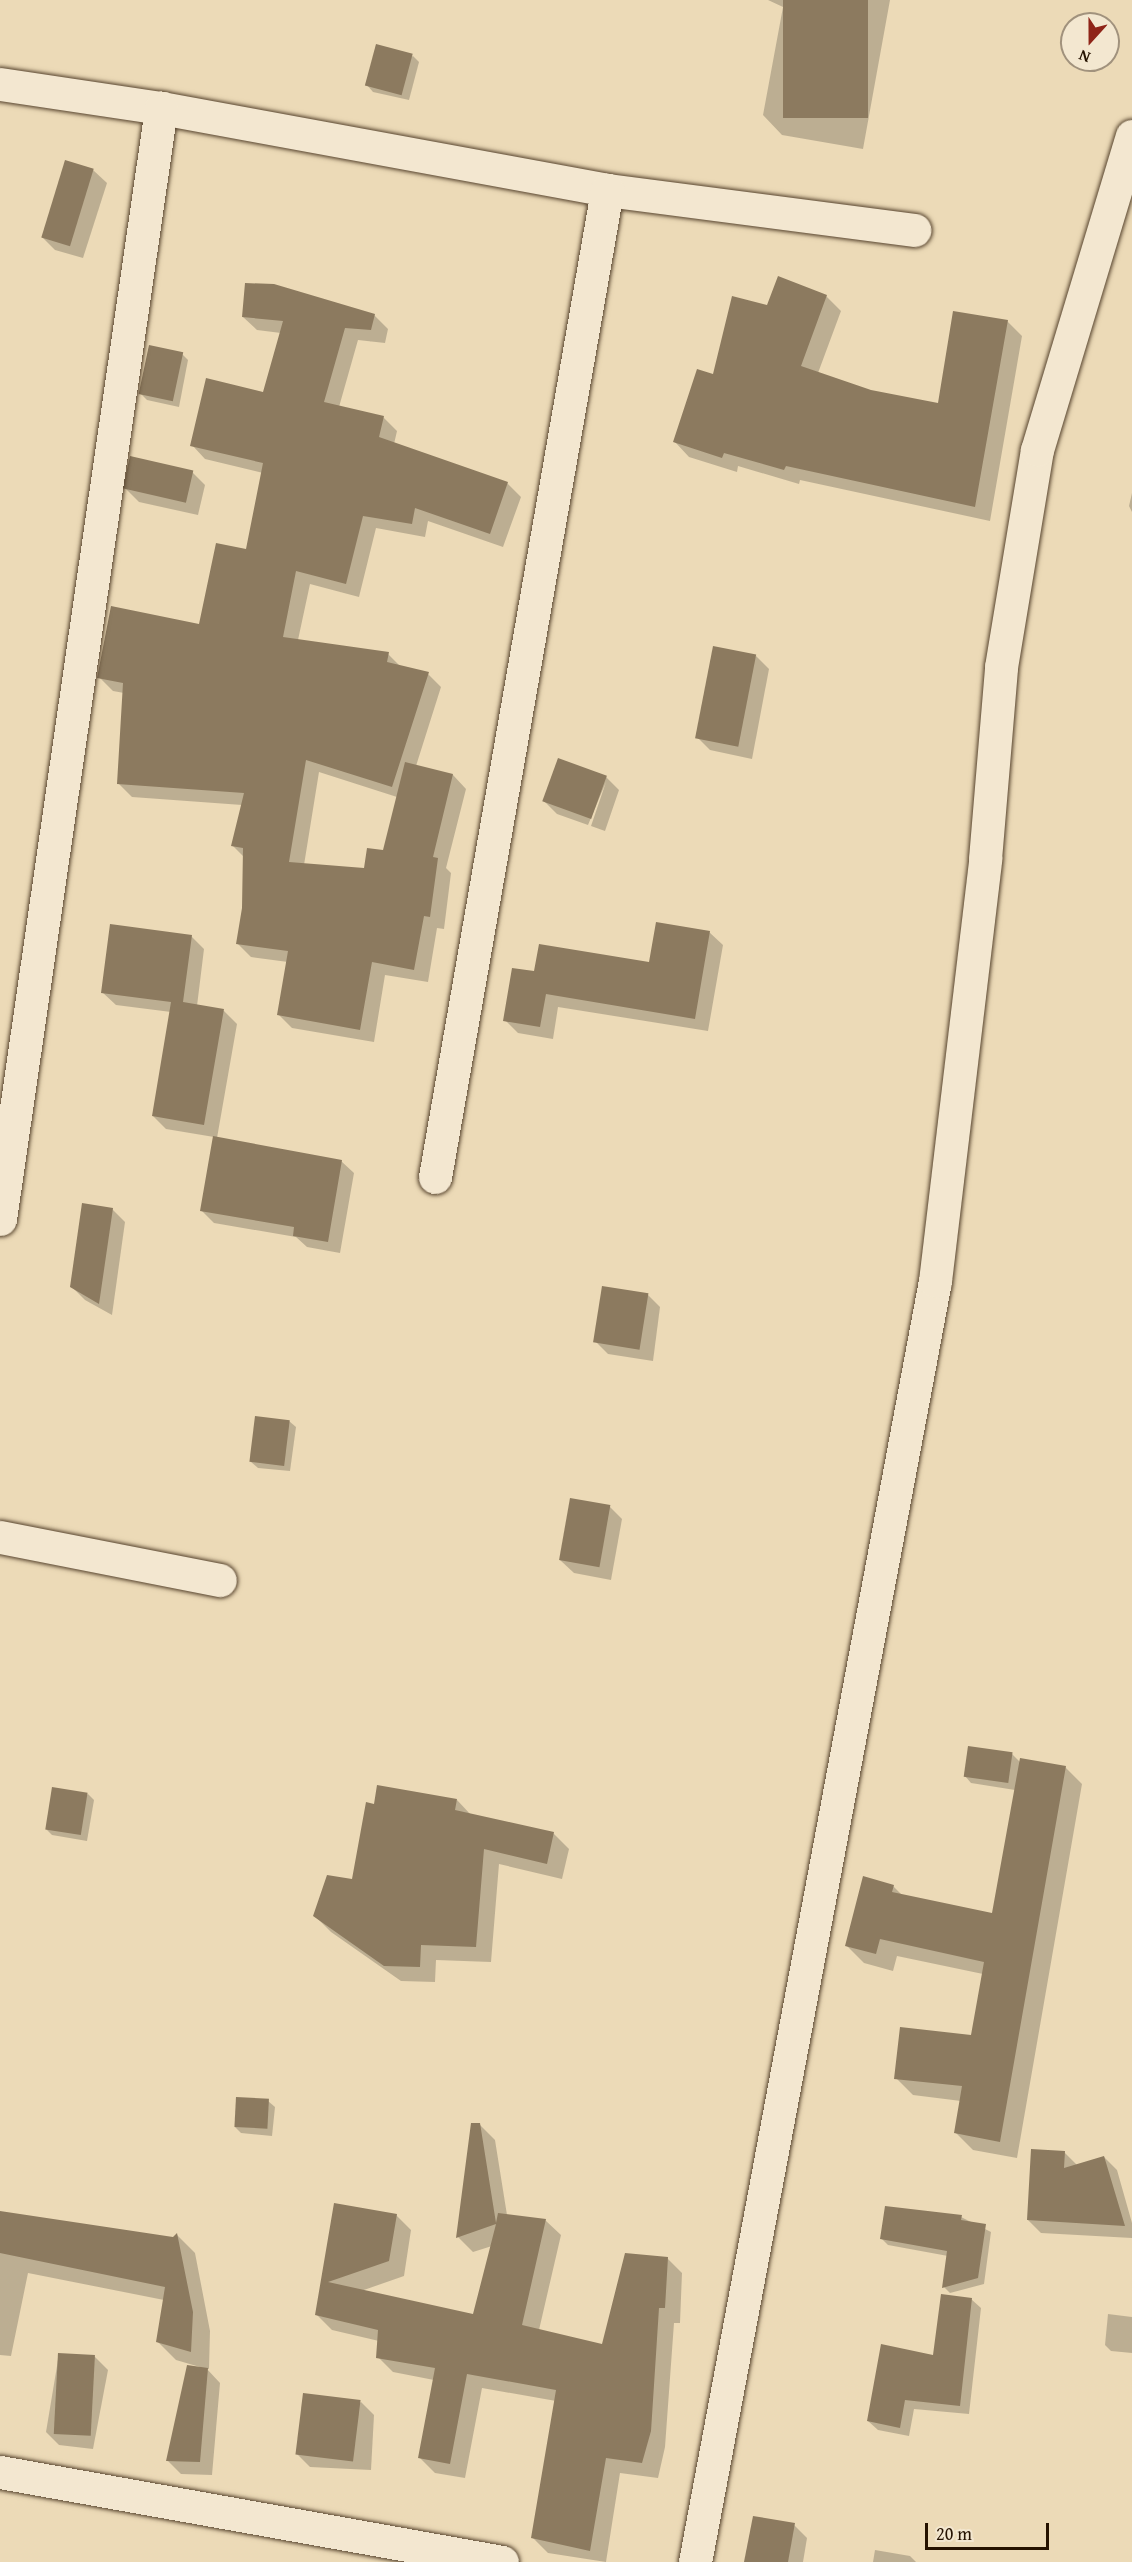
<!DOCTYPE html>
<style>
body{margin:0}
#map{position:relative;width:1132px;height:2562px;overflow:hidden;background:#ecdab7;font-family:"Gentium Book Plus",serif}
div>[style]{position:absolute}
.shadow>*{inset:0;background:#0003}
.building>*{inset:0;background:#8c7a5f;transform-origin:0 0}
.roads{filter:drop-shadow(0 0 2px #57442e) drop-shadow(0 0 2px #57442e)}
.minor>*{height:33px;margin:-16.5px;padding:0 16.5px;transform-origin:16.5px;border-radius:16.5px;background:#f3e7d0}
span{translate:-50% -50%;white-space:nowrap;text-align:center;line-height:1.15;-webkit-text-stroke:6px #f3e7d0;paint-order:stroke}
.north{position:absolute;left:1060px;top:12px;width:60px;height:60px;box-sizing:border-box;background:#f3e7d0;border:2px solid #a1927d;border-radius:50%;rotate:201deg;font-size:16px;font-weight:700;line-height:24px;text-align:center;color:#251200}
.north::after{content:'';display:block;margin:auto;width:21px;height:27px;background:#8f2418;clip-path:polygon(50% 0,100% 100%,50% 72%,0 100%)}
.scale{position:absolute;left:925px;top:2523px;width:124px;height:27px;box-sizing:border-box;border:3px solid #251200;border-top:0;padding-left:8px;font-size:18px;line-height:21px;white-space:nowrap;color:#251200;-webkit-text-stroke:4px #f3e7d0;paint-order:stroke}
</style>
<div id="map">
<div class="shadow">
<i style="clip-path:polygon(768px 0,890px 0,863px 149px,782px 135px,763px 115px,783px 7px)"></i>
<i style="clip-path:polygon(413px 56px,419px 62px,409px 100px,373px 92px,367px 85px)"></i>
<i style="clip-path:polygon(93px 170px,107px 183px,83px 258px,55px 250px,42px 237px)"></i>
<i style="clip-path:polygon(826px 296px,841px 311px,818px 373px,871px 391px,939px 405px,1007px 321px,1022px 336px,990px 521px,800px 480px,799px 484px,738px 466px,737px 472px,689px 457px,675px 442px,714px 376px,768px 307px)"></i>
<i style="clip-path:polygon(evenodd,374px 315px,388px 329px,385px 343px,358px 340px,339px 407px,383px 417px,397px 431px,394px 444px,507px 483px,521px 497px,503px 547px,428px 521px,425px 537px,376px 528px,359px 597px,310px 584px,298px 640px,388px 654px,401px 667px,428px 674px,441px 687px,416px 766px,453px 775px,466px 789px,446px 868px,451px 873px,444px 929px,437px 928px,428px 982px,385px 975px,374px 1042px,292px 1028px,279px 1015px,288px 962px,251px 957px,237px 943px,244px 908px,244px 857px,233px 846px,242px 805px,132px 797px,118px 783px,124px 693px,113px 691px,99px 677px,200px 626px,247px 550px,263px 473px,205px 459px,192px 445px,264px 393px,281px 333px,257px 330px,243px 317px,374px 315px,319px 772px,397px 797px,384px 852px,366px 869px,304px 865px,319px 772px)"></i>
<i style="clip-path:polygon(182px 354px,188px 360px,179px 407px,147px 400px,141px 394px)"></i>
<i style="clip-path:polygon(192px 472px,205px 485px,198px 515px,139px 502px,126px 489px)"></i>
<i style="clip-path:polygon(1132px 493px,1132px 512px,1129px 506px)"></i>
<i style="clip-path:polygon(756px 656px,769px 669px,752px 759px,710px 750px,697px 737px)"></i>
<i style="clip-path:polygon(606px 777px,619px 790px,605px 831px,591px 826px,606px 782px,588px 825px,557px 814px,544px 801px)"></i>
<i style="clip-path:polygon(709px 932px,723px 945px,708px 1031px,558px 1007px,553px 1039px,518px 1033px,505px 1020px,536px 973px,650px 964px)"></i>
<i style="clip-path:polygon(191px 936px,204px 949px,197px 1006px,224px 1011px,237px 1024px,217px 1138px,341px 1161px,354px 1173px,340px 1253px,307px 1247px,296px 1237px,214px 1223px,202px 1211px,214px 1137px,166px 1129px,153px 1116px,171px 1012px,116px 1005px,102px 992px)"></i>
<i style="clip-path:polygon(112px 1209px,125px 1222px,112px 1315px,85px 1300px,72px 1287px)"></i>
<i style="clip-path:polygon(647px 1294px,660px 1307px,653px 1361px,608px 1354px,595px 1341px)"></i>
<i style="clip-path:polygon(289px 1421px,296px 1427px,290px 1471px,258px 1468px,251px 1462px)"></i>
<i style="clip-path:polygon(609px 1506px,622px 1519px,611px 1580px,574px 1573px,560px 1560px)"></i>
<i style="clip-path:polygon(1012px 1754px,1020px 1762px,1065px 1767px,1082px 1784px,1017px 2158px,973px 2150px,956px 2133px,961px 2101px,913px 2095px,896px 2078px,972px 2036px,983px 1974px,897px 1956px,893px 1971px,864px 1963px,847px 1946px,893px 1886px,902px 1895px,994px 1915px,1015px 1790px,971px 1783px,965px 1776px)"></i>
<i style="clip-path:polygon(88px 1794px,94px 1800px,87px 1841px,52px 1835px,46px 1829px)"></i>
<i style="clip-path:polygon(457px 1800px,472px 1816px,553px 1833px,569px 1849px,562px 1879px,499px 1864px,491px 1962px,436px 1960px,435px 1982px,401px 1981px,331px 1932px,315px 1916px,353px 1880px)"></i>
<i style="clip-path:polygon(268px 2101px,275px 2107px,272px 2136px,241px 2133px,235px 2127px)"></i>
<i style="clip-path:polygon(479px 2124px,495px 2140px,507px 2215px,545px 2220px,561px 2235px,539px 2330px,603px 2346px,667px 2258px,682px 2273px,680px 2323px,674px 2323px,665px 2447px,658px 2478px,620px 2473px,606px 2562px,548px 2553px,533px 2538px,556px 2401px,482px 2388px,465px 2478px,435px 2473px,420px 2458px,434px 2380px,393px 2372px,378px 2357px,379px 2341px,332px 2330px,317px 2315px,335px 2205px,396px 2215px,411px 2230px,404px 2276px,361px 2291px,475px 2316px,492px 2246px,473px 2252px,458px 2237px)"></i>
<i style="clip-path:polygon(1064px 2152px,1077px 2165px,1104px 2157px,1117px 2170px,1132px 2223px,1132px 2238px,1041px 2233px,1028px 2220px)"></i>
<i style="clip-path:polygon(0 2213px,173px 2239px,177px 2235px,195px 2253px,210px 2331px,209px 2369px,206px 2368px,220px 2383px,212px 2475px,181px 2474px,168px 2461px,200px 2367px,176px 2360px,158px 2342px,164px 2300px,28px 2273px,11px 2356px,0 2355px)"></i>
<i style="clip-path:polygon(961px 2217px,991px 2232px,984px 2284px,950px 2293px,944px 2287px,948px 2256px,888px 2245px,881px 2238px)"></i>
<i style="clip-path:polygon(971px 2299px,981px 2308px,969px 2414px,914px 2409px,909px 2436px,878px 2430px,868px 2421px,934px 2357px)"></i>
<i style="clip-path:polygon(1108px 2314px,1132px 2317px,1132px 2353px,1111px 2351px,1105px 2345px)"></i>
<i style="clip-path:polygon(59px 2354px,95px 2357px,108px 2370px,93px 2449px,59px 2445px,46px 2432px)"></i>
<i style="clip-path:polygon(361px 2402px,374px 2415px,371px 2470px,310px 2467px,297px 2454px)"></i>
<i style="clip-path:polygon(794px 2525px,807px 2538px,803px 2562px,745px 2562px)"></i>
<i style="clip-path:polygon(875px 2550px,910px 2556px,916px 2562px,873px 2562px)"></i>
</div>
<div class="building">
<i style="left:783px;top:0;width:85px;height:118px"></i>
<i style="left:376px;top:44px;width:38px;height:43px;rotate:15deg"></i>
<i style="left:65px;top:160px;width:30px;height:81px;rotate:17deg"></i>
<i style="clip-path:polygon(778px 276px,827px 295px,801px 366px,871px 390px,938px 403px,953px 311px,1008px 320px,975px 507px,786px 466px,784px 470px,724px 453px,722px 458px,673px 442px,697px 369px,713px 374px,732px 296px,767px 305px)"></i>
<i style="clip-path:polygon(245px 283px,274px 284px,375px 314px,371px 330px,345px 328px,324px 402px,384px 416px,379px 437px,508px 482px,490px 534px,415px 508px,412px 524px,363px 516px,346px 584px,296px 571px,283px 637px,389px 652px,387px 662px,429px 672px,392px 787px,306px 760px,289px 862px,364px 868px,367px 848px,383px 850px,405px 762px,453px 774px,433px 857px,438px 858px,430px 917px,424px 916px,414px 970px,372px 962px,360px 1030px,277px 1015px,288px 951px,236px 944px,242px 908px,243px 848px,231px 846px,244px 793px,117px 784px,123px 683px,97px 678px,111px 606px,199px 624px,216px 543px,246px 549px,263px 463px,190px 446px,206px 378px,263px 392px,283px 321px,242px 317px)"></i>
<i style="left:149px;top:345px;width:35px;height:50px;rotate:12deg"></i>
<i style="left:130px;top:456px;width:65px;height:33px;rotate:13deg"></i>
<i style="left:713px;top:646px;width:44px;height:94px;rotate:11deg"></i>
<i style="left:558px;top:758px;width:52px;height:46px;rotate:20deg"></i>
<i style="clip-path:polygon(656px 922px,710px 931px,695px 1019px,546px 994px,540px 1027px,503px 1021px,512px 968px,534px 971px,539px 944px,649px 962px)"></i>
<i style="clip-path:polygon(110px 924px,192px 935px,183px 1002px,224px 1009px,204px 1125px,152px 1116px,171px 1002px,101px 993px)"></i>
<i style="clip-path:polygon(213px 1136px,342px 1160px,328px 1242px,293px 1236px,294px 1227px,200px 1211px)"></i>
<i style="clip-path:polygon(82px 1203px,113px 1208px,99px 1304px,70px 1287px)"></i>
<i style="left:602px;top:1286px;width:47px;height:57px;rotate:9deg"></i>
<i style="left:255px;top:1416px;width:35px;height:46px;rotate:7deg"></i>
<i style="left:570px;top:1498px;width:41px;height:63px;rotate:10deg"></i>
<i style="left:968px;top:1746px;width:45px;height:31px;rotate:8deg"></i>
<i style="clip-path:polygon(1020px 1758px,1066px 1766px,1000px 2142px,954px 2133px,962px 2086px,894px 2079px,900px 2027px,971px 2035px,984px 1962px,880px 1939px,876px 1954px,845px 1946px,863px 1876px,894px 1885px,892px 1892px,992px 1913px)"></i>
<i style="clip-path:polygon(377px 1785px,457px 1799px,455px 1810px,554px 1832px,547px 1864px,484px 1849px,476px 1947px,421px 1945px,420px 1967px,384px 1966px,313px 1916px,327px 1875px,352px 1879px,366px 1802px,374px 1804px)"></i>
<i style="left:52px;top:1787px;width:36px;height:43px;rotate:9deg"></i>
<i style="left:236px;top:2097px;width:33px;height:30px;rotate:3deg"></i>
<i style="clip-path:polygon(471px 2123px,480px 2123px,496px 2223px,498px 2213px,546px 2219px,522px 2325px,602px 2344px,625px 2253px,668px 2257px,665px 2308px,659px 2308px,651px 2431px,642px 2463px,606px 2458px,590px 2551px,531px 2538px,556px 2390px,467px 2374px,450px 2464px,418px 2458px,435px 2368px,376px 2358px,378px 2330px,315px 2315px,334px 2203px,397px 2214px,389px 2261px,328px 2282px,473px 2314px,496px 2224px,456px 2238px)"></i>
<i style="clip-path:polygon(1031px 2149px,1065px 2151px,1064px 2168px,1104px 2156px,1125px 2226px,1027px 2220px)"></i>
<i style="clip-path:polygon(885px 2206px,962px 2215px,961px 2220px,986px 2224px,978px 2278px,942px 2288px,947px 2251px,880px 2239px)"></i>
<i style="clip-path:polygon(0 2211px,173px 2237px,177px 2233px,193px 2312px,191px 2352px,156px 2342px,165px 2287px,0 2253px)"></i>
<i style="clip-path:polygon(941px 2294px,972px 2298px,960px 2406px,905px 2400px,900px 2428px,867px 2421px,881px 2344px,933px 2355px)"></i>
<i style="left:58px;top:2353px;width:37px;height:81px;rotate:3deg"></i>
<i style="clip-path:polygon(187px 2365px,208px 2368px,200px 2462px,166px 2461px)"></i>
<i style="left:303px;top:2393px;width:58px;height:62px;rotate:7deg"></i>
<i style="clip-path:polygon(753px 2516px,795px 2523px,788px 2562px,744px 2562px)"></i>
</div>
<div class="roads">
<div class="minor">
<i style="left:0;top:84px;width:163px;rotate:8.5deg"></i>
<i style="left:161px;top:108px;width:453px;rotate:10.4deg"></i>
<i style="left:607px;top:190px;width:310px;rotate:7.4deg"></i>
<i style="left:435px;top:1177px;width:1002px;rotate:-80.11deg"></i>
<i style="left:0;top:1219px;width:1123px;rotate:-81.75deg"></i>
<i style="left:0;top:1537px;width:224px;rotate:11.1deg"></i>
<i style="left:0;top:2472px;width:510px;rotate:10.16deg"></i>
<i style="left:695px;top:2562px;width:1303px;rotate:-79.39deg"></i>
<i style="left:935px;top:1281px;width:425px;rotate:-83.2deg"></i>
<i style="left:985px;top:859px;width:193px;rotate:-85.2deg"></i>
<i style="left:1001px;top:667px;width:220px;rotate:-80.6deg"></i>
<i style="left:1037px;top:450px;width:328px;rotate:-73.2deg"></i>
</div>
</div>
<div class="north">N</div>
<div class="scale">20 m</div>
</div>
